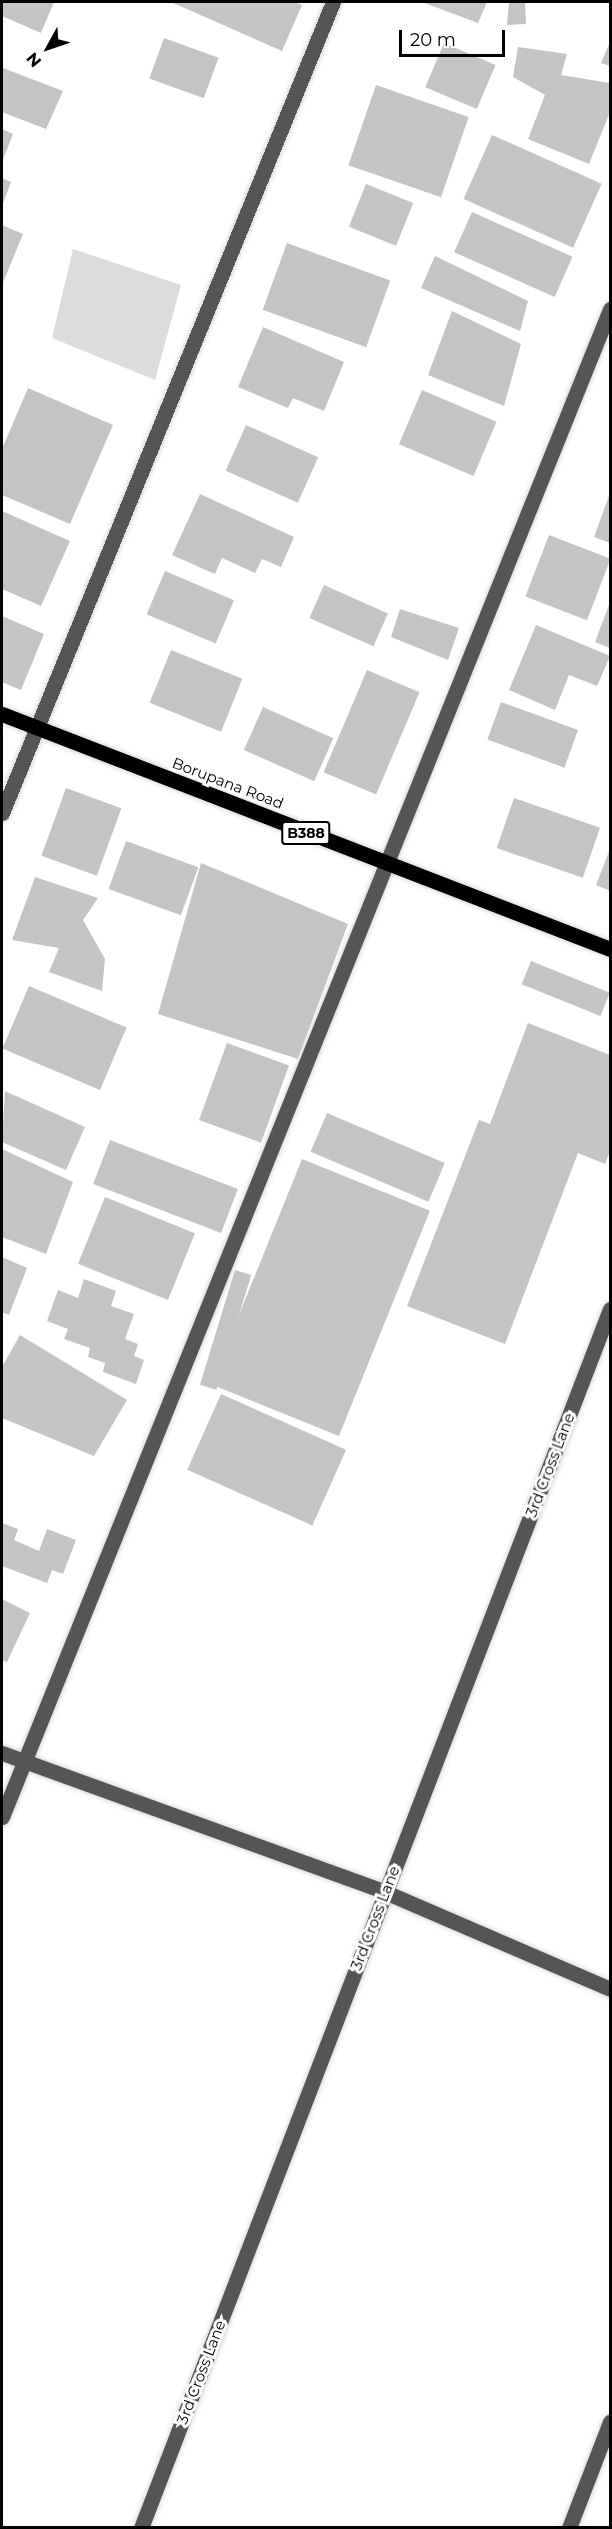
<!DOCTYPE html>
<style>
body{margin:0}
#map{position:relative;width:612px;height:2529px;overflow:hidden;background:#fff;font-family:Montserrat,sans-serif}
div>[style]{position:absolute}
.green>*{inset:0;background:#dcdcdc}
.building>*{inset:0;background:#c4c4c4;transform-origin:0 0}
.roads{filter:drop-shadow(0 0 2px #dbdbdb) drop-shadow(0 0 2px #dbdbdb)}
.minor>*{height:15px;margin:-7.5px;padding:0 7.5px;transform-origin:7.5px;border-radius:7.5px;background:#555}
.major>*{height:15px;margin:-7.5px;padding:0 7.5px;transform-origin:7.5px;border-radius:7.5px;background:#000}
span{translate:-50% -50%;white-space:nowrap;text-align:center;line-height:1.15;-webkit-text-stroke:6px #fff;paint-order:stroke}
.shield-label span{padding:2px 4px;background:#fff;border:2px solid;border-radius:4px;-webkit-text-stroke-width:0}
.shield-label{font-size:14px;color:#000;font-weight:700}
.street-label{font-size:15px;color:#000}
.frame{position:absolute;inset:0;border:3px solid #000;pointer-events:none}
.north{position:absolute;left:18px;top:18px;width:60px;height:60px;-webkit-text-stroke:4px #fff;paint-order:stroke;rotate:230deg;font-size:16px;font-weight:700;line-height:24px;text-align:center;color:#000}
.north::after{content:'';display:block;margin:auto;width:21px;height:27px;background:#000;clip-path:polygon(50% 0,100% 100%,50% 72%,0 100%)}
.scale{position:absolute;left:399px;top:30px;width:106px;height:27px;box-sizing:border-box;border:3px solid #000;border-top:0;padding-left:8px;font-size:18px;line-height:21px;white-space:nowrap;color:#000;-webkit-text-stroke:4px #fff;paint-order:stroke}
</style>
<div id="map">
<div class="green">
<i style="clip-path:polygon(73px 249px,181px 285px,155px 380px,52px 338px)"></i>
</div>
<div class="building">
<i style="clip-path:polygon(2px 2px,54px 2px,41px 33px,2px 16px)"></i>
<i style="clip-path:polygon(171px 2px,294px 2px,302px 5px,282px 51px)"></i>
<i style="clip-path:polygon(422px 2px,487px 2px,478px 23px)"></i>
<i style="clip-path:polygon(509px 2px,525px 2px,526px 24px,507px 25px)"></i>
<i style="left:164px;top:38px;width:58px;height:43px;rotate:20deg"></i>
<i style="clip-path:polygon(610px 42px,610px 66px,601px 63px)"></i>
<i style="left:444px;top:43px;width:56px;height:48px;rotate:23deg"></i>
<i style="clip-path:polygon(518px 47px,567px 54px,561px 75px,610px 83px,610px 112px,589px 164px,528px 139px,545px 95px,513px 77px)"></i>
<i style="clip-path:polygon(3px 68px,63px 91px,46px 129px,2px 112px)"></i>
<i style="left:376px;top:85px;width:98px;height:85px;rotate:19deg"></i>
<i style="clip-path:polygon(2px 129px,13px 134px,2px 162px)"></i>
<i style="left:492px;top:135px;width:120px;height:70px;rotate:24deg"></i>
<i style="clip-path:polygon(2px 178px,11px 182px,2px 206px)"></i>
<i style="left:366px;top:184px;width:51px;height:46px;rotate:22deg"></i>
<i style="left:472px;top:212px;width:110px;height:44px;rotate:24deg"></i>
<i style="clip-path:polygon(2px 225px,23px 234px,2px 285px)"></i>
<i style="left:287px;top:243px;width:110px;height:71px;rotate:20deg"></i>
<i style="clip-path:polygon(435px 256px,528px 301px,520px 331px,421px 288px)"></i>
<i style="clip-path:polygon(452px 311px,521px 344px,504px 406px,428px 375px)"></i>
<i style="clip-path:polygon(263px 327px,344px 362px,324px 411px,293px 398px,288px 408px,238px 387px)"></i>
<i style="clip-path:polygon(28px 388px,113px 425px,70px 524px,2px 495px,2px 449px)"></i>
<i style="left:422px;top:390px;width:81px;height:59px;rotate:23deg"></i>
<i style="left:246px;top:425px;width:79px;height:50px;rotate:24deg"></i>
<i style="clip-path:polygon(610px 493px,610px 543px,594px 537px)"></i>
<i style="clip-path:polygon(200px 494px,294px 537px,281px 567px,262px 559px,255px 573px,222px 558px,215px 574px,172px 555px)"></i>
<i style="clip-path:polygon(2px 511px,70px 541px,41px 606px,2px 589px)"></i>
<i style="left:549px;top:535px;width:66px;height:66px;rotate:21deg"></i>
<i style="left:165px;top:571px;width:75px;height:47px;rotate:23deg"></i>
<i style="left:324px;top:585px;width:70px;height:36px;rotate:24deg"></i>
<i style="clip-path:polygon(610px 602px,610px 648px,595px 642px)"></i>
<i style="clip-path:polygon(400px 609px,459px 628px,448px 660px,391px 637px)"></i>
<i style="clip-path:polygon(2px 616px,44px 634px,21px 690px,2px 682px)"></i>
<i style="clip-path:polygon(536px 625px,610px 656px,597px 686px,569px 675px,555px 710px,509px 690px)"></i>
<i style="left:171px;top:650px;width:77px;height:57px;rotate:22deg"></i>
<i style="left:367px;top:670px;width:57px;height:111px;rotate:23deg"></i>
<i style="left:501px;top:702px;width:82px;height:40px;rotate:20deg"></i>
<i style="left:263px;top:707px;width:77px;height:47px;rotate:24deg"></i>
<i style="left:66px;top:788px;width:59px;height:72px;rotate:20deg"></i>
<i style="left:514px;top:798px;width:91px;height:53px;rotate:19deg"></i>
<i style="left:126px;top:841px;width:77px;height:51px;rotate:20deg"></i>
<i style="clip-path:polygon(610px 849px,610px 891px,596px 885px)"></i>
<i style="clip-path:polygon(201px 863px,348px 924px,298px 1059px,158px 1014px)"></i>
<i style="clip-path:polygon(35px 877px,98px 898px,83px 920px,105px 959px,102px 991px,49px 972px,59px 948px,12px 940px)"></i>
<i style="left:531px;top:961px;width:85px;height:25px;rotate:22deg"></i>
<i style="left:29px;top:986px;width:106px;height:68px;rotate:23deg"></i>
<i style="clip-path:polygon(528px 1023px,610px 1055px,610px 1151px,605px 1164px,578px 1153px,505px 1344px,407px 1306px,479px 1120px,490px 1124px)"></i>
<i style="left:227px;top:1043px;width:66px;height:82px;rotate:20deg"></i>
<i style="clip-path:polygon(5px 1091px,85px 1127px,66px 1170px,2px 1142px)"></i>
<i style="left:327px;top:1113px;width:128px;height:42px;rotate:23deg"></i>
<i style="left:110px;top:1140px;width:137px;height:47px;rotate:21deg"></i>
<i style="clip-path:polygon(2px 1149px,73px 1182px,46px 1254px,2px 1237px)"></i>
<i style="left:302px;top:1159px;width:138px;height:243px;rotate:22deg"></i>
<i style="left:105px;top:1197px;width:97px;height:72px;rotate:22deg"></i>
<i style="clip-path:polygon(2px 1257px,27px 1268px,9px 1315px,2px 1312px)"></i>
<i style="left:235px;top:1270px;width:17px;height:120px;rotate:17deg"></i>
<i style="clip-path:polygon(84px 1279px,116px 1291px,111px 1306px,134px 1314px,125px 1339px,138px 1344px,134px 1356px,144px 1360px,136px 1384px,103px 1372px,105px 1363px,88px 1357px,90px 1348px,64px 1339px,68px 1329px,47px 1321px,58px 1290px,78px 1298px)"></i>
<i style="clip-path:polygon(20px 1335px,127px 1400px,94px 1456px,2px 1418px,2px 1367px)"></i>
<i style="left:221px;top:1394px;width:137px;height:83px;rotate:24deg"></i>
<i style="clip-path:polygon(2px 1523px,18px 1529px,14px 1540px,39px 1551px,47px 1529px,76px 1540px,63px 1574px,52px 1570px,47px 1583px,2px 1566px)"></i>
<i style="clip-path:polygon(2px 1599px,30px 1613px,7px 1662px,2px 1660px)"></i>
</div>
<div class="roads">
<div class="minor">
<i style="left:2px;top:813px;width:876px;rotate:-67.8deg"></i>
<i style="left:2px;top:1753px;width:407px;rotate:19.9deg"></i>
<i style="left:385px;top:1892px;width:245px;rotate:23.3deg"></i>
<i style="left:2px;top:1817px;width:1626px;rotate:-68.04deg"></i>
<i style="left:141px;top:2528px;width:1306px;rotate:-68.96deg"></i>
<i style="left:569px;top:2528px;width:114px;rotate:-68.9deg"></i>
</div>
<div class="major">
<i style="left:2px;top:714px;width:652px;rotate:21.13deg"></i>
</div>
</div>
<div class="shield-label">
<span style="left:306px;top:833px">B388</span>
</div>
<div class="street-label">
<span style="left:228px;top:783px;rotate:21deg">Borupana Road</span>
<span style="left:550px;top:1465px;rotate:-69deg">3rd Cross Lane</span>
<span style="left:375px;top:1918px;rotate:-69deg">3rd Cross Lane</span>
<span style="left:201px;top:2372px;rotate:-69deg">3rd Cross Lane</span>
</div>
<div class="frame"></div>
<div class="north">N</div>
<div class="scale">20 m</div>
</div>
